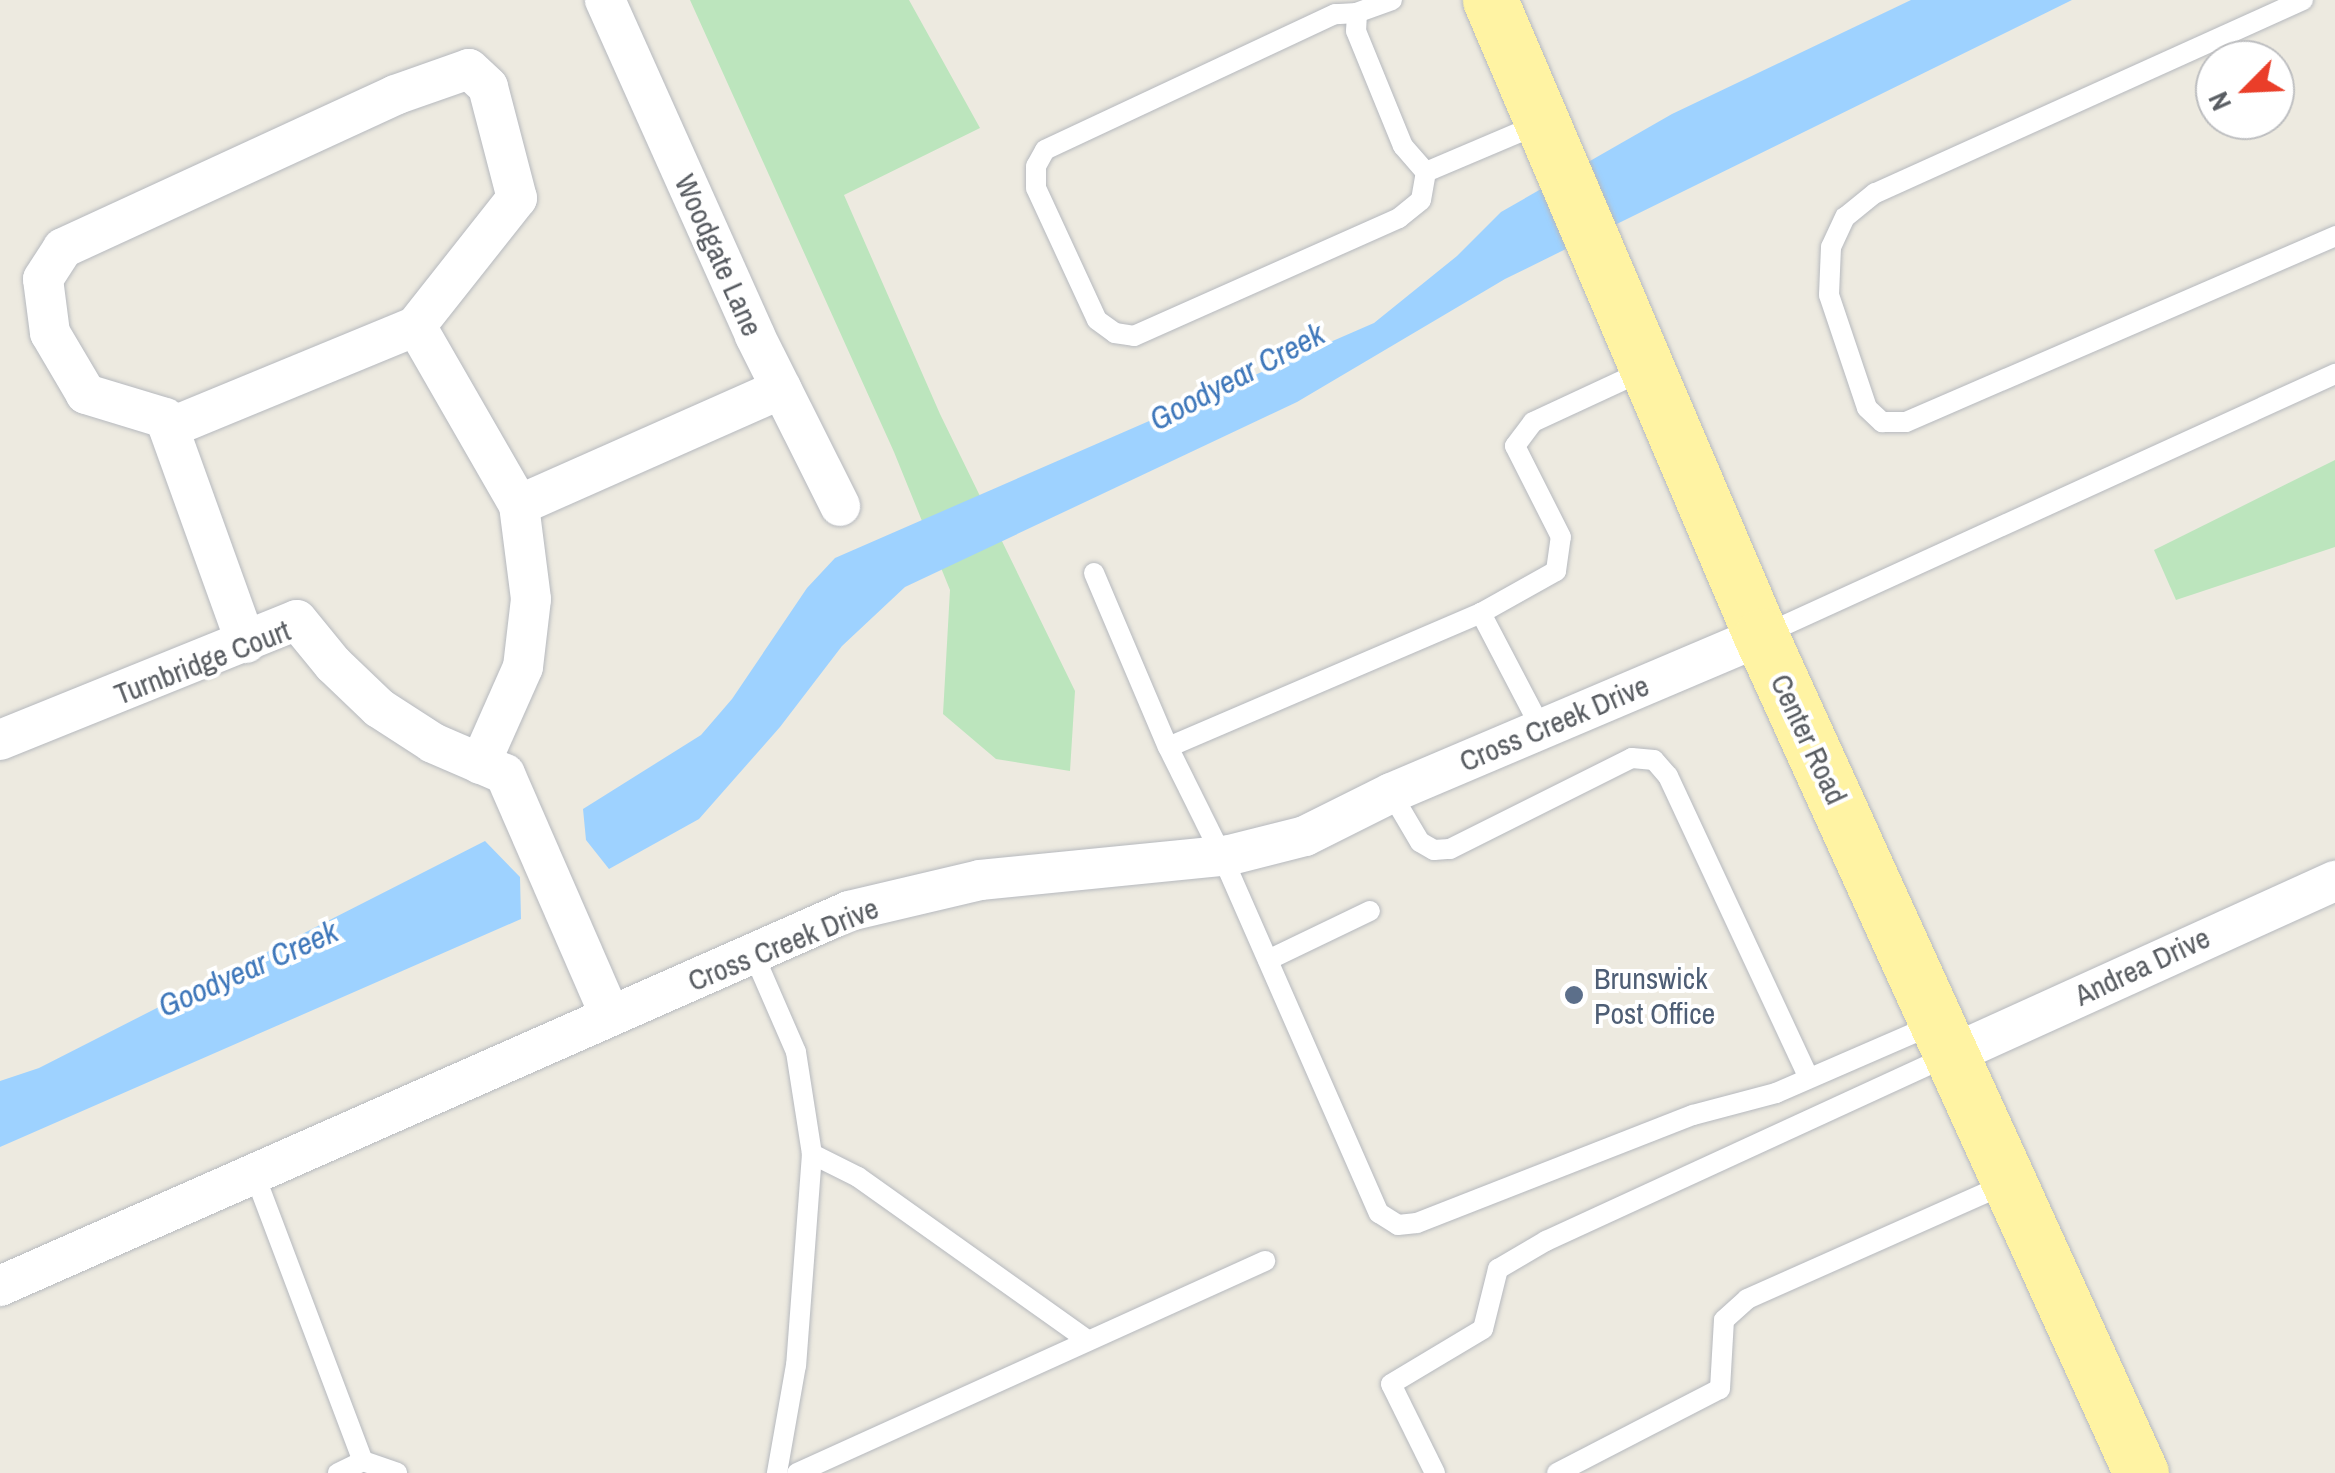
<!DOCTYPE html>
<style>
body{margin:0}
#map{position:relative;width:2335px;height:1473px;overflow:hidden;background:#edeae0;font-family:"Archivo Narrow",sans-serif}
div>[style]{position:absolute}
.green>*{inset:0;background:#bce5bd}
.water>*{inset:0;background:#9ed2ff}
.roads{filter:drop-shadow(0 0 2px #b6b9be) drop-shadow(0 0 2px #b6b9be)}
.lane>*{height:20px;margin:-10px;padding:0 10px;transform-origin:10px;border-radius:10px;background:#fff}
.street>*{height:40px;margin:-20px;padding:0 20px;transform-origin:20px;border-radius:20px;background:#fff}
.primary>*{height:55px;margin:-27.5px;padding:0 27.5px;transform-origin:27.5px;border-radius:27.5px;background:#fff3a3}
.dots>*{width:28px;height:28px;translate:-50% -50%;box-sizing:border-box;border:5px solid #fff;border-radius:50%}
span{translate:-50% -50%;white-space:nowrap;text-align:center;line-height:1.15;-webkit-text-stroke:8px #fff;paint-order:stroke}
.street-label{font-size:30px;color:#595d62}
.service-label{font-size:30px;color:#4e5e75}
.left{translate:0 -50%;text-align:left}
.water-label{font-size:32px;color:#3e77ba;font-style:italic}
.north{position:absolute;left:2195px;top:40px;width:100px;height:100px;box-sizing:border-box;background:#fff;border:2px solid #bdbec0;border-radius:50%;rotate:246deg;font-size:28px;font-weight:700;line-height:40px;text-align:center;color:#595d62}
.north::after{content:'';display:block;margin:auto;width:35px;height:45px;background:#ea3e29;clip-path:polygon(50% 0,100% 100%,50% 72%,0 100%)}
</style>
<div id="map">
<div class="green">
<i style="clip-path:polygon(690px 0,909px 0,980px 128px,844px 195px,940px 414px,1075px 691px,1070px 771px,996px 759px,943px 714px,950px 590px,894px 452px)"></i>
<i style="clip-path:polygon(2335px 460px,2335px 547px,2176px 600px,2154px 550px)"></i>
</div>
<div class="water">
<i style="clip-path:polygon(1911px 0,2072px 0,1505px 279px,1297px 402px,905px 587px,842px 646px,780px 727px,699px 819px,609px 869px,586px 840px,583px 809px,701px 735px,732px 699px,807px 588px,835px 558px,1374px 323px,1457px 256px,1501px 212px,1672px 114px)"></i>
<i style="clip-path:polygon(485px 841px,520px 877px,521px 919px,0 1147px,0 1081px,39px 1068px)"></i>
</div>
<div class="roads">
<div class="lane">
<i style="left:1392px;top:0;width:37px;rotate:160deg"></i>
<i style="left:1357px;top:13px;width:22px;rotate:177deg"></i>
<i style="left:1335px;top:14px;width:320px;rotate:154.9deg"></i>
<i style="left:1045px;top:150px;width:18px;rotate:119deg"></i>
<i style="left:1036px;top:166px;width:22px;rotate:90deg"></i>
<i style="left:1036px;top:188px;width:145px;rotate:65.2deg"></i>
<i style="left:1097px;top:320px;width:22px;rotate:36deg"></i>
<i style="left:1115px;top:333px;width:19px;rotate:9deg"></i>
<i style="left:1134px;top:336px;width:290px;rotate:-24deg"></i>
<i style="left:1399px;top:218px;width:28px;rotate:-39deg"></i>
<i style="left:1421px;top:200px;width:28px;rotate:-80deg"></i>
<i style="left:2303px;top:0;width:470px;rotate:155.7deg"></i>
<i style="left:1875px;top:193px;width:38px;rotate:141deg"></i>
<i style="left:1845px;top:217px;width:33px;rotate:115deg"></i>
<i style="left:1831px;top:247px;width:48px;rotate:92.4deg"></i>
<i style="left:1829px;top:295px;width:119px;rotate:71.4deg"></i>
<i style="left:1867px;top:408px;width:21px;rotate:43deg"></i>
<i style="left:1882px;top:422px;width:24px"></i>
<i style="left:1906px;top:422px;width:468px;rotate:-23.4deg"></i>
<i style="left:1357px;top:13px;width:18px;rotate:93deg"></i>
<i style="left:1356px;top:31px;width:124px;rotate:67.8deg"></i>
<i style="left:1403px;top:146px;width:35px;rotate:49deg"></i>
<i style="left:1426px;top:172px;width:123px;rotate:-23deg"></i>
<i style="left:1094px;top:573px;width:189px;rotate:67deg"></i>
<i style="left:1481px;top:613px;width:340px;rotate:156.8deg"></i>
<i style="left:1168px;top:747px;width:122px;rotate:63.6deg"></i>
<i style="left:1222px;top:856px;width:390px;rotate:66.3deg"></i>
<i style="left:1379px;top:1213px;width:22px;rotate:32deg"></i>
<i style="left:1398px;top:1225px;width:19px;rotate:-6deg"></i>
<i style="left:1417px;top:1223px;width:296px;rotate:-21.4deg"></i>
<i style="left:1693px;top:1115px;width:86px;rotate:-14.8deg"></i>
<i style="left:1776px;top:1093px;width:176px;rotate:-23.5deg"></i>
<i style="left:1763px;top:635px;width:629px;rotate:-24.53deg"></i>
<i style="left:1541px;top:728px;width:130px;rotate:-117.6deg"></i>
<i style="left:1481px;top:613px;width:86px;rotate:-29.2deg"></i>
<i style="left:1556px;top:571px;width:34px;rotate:-82deg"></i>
<i style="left:1561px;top:537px;width:102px;rotate:-116.8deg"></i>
<i style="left:1515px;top:446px;width:30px;rotate:-53deg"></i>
<i style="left:1533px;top:422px;width:121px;rotate:-24.9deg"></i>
<i style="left:1391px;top:793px;width:57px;rotate:59.4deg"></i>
<i style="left:1420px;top:842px;width:16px;rotate:30deg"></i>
<i style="left:1434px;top:850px;width:16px;rotate:-4deg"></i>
<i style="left:1450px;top:849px;width:203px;rotate:-26.6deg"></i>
<i style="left:1632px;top:758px;width:22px;rotate:5deg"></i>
<i style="left:1654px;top:760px;width:21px;rotate:49deg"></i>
<i style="left:1668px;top:776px;width:333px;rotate:65deg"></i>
<i style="left:753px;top:953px;width:108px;rotate:66.5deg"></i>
<i style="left:796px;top:1052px;width:103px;rotate:81.1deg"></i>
<i style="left:812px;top:1154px;width:212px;rotate:94.3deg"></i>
<i style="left:796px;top:1365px;width:110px;rotate:100deg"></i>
<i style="left:1268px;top:960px;width:113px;rotate:-25.7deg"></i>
<i style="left:812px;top:1154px;width:51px;rotate:26.6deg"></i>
<i style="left:858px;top:1177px;width:281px;rotate:35.4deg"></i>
<i style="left:254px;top:1173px;width:308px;rotate:69.3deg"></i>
<i style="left:363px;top:1461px;width:28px;rotate:154deg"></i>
<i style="left:363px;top:1461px;width:36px;rotate:19deg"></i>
<i style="left:797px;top:1473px;width:514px;rotate:-24.37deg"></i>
<i style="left:1435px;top:1473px;width:99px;rotate:-116.3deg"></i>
<i style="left:1391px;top:1384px;width:107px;rotate:-30.9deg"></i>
<i style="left:1483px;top:1329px;width:62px;rotate:-76deg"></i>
<i style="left:1498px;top:1269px;width:56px;rotate:-30.3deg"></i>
<i style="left:1546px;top:1241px;width:443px;rotate:-24.7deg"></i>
<i style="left:1557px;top:1473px;width:183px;rotate:-27.3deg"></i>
<i style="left:1720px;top:1389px;width:69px;rotate:-86.7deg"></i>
<i style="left:1724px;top:1320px;width:31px;rotate:-42deg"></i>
<i style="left:1747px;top:1299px;width:285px;rotate:-24deg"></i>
</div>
<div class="street">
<i style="left:605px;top:0;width:368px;rotate:65.9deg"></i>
<i style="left:755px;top:336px;width:190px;rotate:63.4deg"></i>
<i style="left:169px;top:428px;width:267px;rotate:-22.4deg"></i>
<i style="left:246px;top:643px;width:239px;rotate:-109.8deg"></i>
<i style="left:165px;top:418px;width:83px;rotate:-163.1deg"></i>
<i style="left:86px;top:394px;width:71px;rotate:-120.5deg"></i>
<i style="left:50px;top:333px;width:54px;rotate:-97.4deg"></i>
<i style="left:43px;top:279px;width:37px;rotate:-57deg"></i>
<i style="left:63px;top:248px;width:366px;rotate:-24.7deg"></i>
<i style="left:395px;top:95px;width:78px;rotate:-19.4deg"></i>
<i style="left:469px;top:69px;width:26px;rotate:43deg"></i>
<i style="left:488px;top:87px;width:115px;rotate:75.4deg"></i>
<i style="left:517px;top:198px;width:163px;rotate:128.3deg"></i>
<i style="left:416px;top:326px;width:207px;rotate:60.1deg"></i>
<i style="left:0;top:740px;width:320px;rotate:-22deg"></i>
<i style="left:297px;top:620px;width:57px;rotate:50.7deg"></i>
<i style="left:333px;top:664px;width:64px;rotate:43.7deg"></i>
<i style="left:379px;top:708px;width:64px;rotate:32.9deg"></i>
<i style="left:433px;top:743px;width:78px;rotate:23.3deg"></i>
<i style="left:505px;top:774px;width:263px;rotate:66.5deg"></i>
<i style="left:480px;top:764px;width:106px;rotate:-66.1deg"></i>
<i style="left:523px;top:667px;width:68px;rotate:-83.3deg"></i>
<i style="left:531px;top:599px;width:95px;rotate:-97.3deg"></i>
<i style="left:519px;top:505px;width:287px;rotate:-23.9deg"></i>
<i style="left:1951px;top:1055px;width:422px;rotate:-24.4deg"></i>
<i style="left:0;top:1286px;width:928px;rotate:-23.83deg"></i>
<i style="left:849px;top:911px;width:135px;rotate:-13.3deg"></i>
<i style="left:980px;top:880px;width:251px;rotate:-5.7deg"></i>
<i style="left:1230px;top:855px;width:77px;rotate:-14.2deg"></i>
<i style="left:1305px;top:836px;width:96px;rotate:-26.6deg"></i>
<i style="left:1391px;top:793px;width:402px;rotate:-23deg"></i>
</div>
<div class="primary">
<i style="left:1490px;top:0;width:691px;rotate:66.92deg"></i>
<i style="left:1761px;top:636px;width:919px;rotate:65.58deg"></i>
</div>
</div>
<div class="dots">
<i style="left:1574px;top:995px;background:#5c6f8a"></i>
</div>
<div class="street-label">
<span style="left:719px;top:255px;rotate:66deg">Woodgate Lane</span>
<span style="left:202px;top:662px;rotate:-21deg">Turnbridge Court</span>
<span style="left:1554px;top:723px;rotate:-23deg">Cross Creek Drive</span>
<span style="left:1809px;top:739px;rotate:65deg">Center Road</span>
<span style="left:783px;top:944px;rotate:-22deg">Cross Creek Drive</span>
<span style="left:2142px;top:966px;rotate:-25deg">Andrea Drive</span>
</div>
<div class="service-label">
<span class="left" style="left:1594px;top:995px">Brunswick<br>Post Office</span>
</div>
<div class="water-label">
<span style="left:1237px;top:377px;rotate:-28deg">Goodyear Creek</span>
<span style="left:248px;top:969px;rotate:-24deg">Goodyear Creek</span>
</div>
<div class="north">N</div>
</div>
